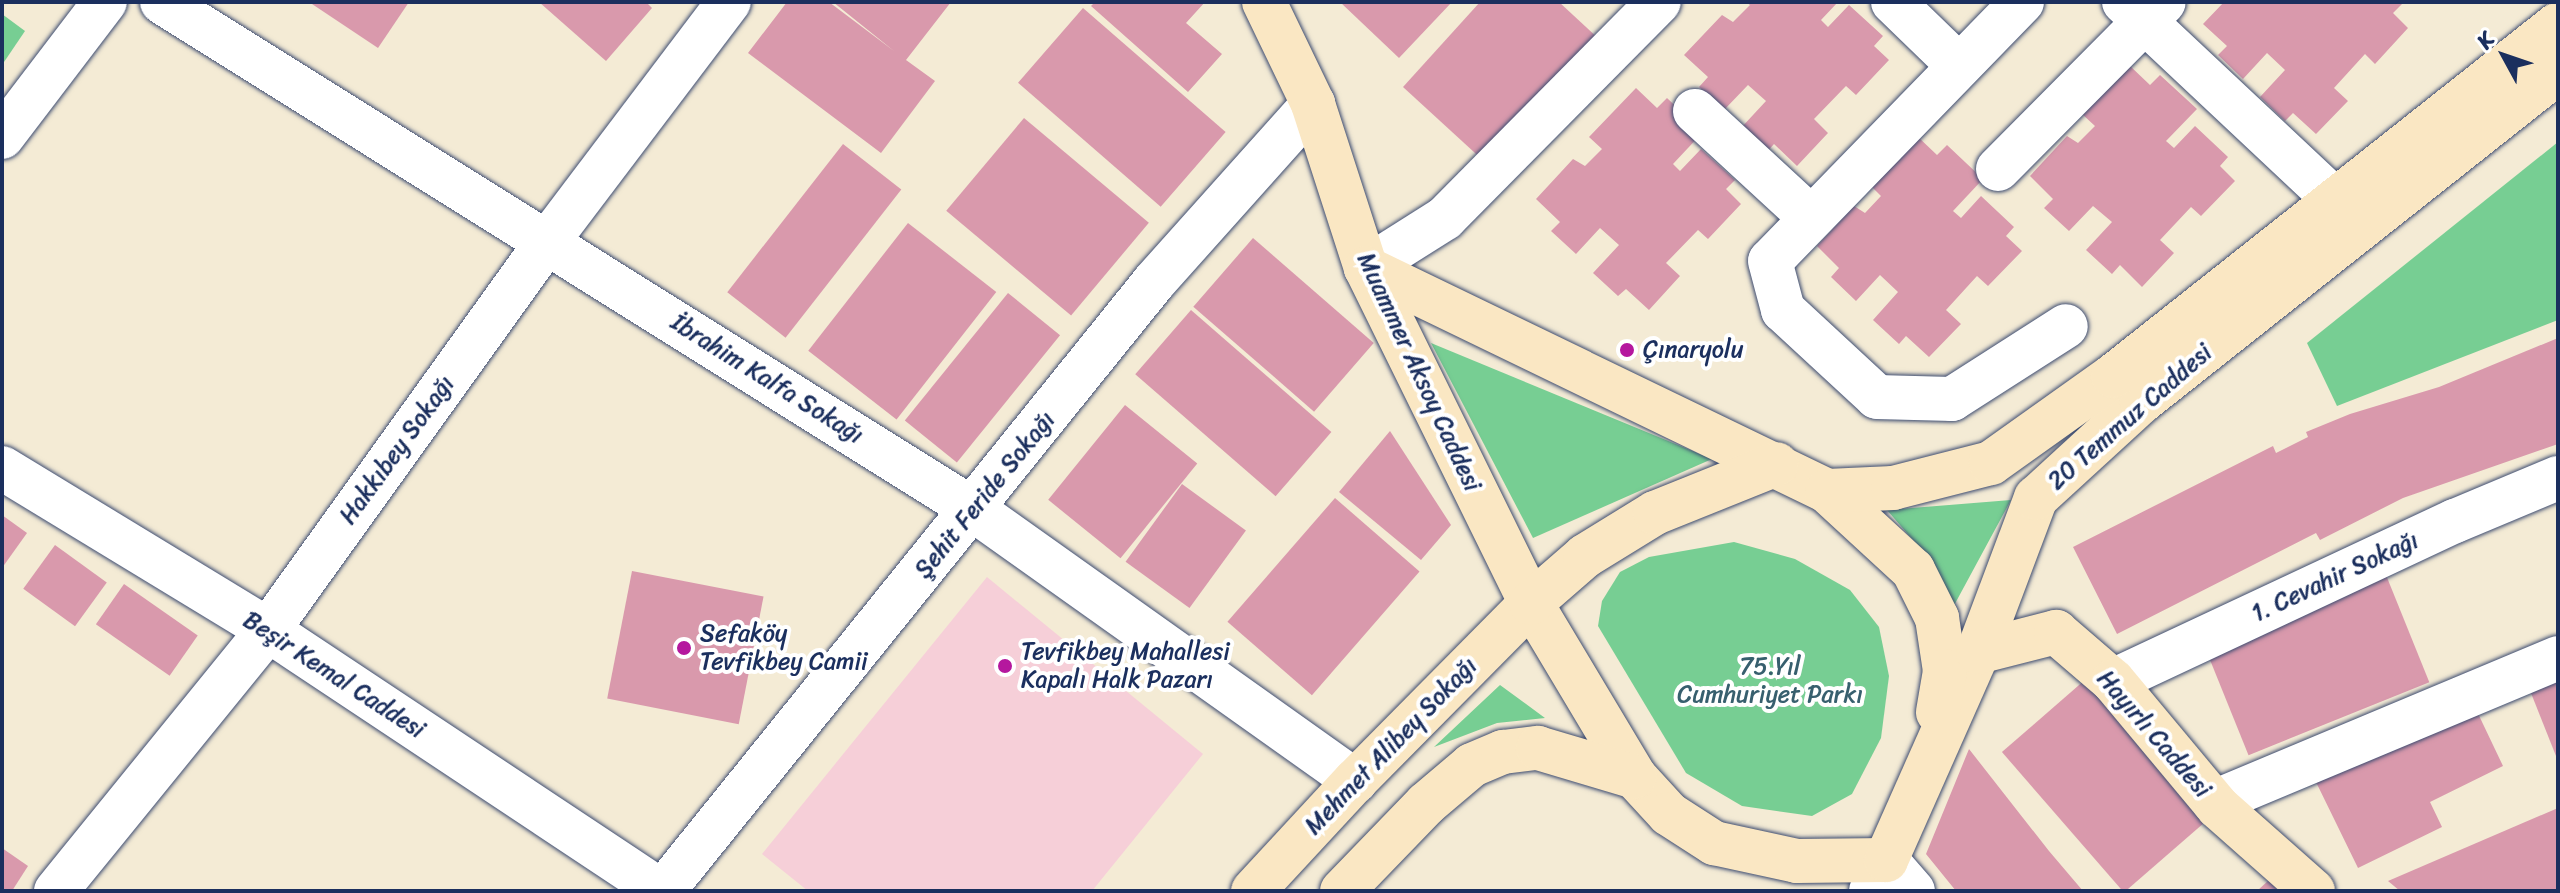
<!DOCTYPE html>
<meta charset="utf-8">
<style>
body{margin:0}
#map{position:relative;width:2560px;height:893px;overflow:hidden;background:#f4ebd5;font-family:Sriracha,sans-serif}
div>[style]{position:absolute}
.built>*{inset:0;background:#f6cfd8}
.green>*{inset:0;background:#77ce93}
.building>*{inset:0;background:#d999ac;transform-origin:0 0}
.roads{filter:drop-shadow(0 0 2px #3c4b70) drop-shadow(0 0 2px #3c4b70)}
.minor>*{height:44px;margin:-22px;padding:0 22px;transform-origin:22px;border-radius:22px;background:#fff}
.tertiary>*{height:44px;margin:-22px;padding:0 22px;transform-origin:22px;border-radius:22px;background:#fff}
.secondary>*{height:44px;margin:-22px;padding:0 22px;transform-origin:22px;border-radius:22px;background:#fae7c3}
.dots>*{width:22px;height:22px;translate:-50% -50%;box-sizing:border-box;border:4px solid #fff;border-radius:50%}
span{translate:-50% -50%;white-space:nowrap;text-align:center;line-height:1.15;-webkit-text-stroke:8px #fff;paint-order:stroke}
.poi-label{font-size:24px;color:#1b2f5e}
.left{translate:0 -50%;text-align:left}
.street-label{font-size:24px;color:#1b2f5e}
.park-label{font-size:24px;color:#375f6e}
.frame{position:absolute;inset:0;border:4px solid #1b2f5e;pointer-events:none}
.north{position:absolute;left:2464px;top:16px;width:80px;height:80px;-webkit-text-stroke:6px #fff;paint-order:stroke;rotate:310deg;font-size:22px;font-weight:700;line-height:32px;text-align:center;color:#1b2f5e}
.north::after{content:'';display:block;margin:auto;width:28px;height:36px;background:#1b2f5e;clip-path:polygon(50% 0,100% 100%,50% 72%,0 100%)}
</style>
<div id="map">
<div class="built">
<i style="clip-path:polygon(987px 577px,1203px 754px,1092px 891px,808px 891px,762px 854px)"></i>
</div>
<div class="green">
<i style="clip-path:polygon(2px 14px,25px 31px,2px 65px)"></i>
<i style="clip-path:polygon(2558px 142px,2558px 320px,2337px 406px,2307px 343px)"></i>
<i style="clip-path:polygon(1431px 343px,1712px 459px,1533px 538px)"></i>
<i style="clip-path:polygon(2011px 500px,1951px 611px,1925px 554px,1887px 510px)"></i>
<i style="clip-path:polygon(1734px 542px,1795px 559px,1850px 590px,1879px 627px,1889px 676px,1881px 738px,1852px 794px,1812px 816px,1742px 806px,1686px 773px,1598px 626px,1602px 601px,1620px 572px,1649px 557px)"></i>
<i style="clip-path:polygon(1500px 685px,1545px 718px,1497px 723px,1434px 747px)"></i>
</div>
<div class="building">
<i style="clip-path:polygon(309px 2px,409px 2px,378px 48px)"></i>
<i style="clip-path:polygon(539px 2px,646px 2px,652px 8px,606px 61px)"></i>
<i style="clip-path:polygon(787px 2px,829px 2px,894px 51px,833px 2px,951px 2px,906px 60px,935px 81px,881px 153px,748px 53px)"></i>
<i style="clip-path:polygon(1095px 2px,1205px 2px,1186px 23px,1222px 54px,1188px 92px,1091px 6px)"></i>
<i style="clip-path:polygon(1340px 2px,1452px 2px,1399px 58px)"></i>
<i style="clip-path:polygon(1480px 2px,1559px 2px,1600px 40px,1487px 164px,1403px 87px)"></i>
<i style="clip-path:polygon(1746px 2px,1838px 2px,1821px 20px,1828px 27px,1849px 5px,1883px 36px,1874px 46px,1889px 60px,1856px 95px,1846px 86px,1814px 119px,1828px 133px,1797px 166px,1774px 144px,1766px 153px,1740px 129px,1766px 101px,1748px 85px,1724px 110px,1699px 87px,1708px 77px,1684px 55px,1722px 15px,1733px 22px,1750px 5px)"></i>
<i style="clip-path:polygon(2224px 2px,2399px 2px,2402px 4px,2393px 13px,2408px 28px,2375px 64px,2365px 54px,2334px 88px,2348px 101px,2316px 134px,2293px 113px,2285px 121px,2260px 97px,2285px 70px,2267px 53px,2243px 79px,2218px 55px,2227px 46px,2203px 24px)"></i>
<i style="left:1083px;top:8px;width:189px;height:99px;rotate:41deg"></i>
<i style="clip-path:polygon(2129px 65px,2150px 85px,2160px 75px,2197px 109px,2166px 141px,2174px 148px,2195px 126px,2228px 157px,2220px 166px,2235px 181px,2201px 216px,2191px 207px,2160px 240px,2174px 253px,2142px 287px,2120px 265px,2112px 274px,2086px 250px,2112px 222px,2093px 206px,2069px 231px,2044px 208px,2053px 199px,2030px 176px,2067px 136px,2078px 143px,2095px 126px,2082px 114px)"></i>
<i style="clip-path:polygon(1636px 88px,1657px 108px,1667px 98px,1703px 132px,1673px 164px,1680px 171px,1701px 149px,1735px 180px,1726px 189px,1741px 204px,1708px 239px,1698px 230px,1666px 263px,1680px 276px,1649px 310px,1626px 289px,1618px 296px,1593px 273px,1619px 245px,1600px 228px,1576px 254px,1551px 231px,1560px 222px,1536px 199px,1573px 159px,1585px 166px,1602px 149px,1589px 137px)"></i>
<i style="left:1024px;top:118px;width:163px;height:121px;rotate:40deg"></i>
<i style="clip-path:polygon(1916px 135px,1937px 155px,1947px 145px,1983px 179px,1953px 211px,1961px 218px,1981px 196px,2014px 227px,2006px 236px,2022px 251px,1988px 286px,1977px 276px,1946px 310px,1961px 324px,1929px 357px,1906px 336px,1899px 344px,1873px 320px,1898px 292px,1880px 275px,1856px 301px,1831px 277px,1839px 268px,1817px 246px,1854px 206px,1865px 213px,1881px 196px,1869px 184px)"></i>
<i style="left:843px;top:144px;width:74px;height:188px;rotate:38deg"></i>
<i style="left:908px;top:223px;width:112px;height:162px;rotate:38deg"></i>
<i style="left:1253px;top:238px;width:160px;height:91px;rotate:41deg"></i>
<i style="left:1008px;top:293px;width:67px;height:164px;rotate:39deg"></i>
<i style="left:1191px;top:310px;width:186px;height:85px;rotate:41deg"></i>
<i style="clip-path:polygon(2558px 338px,2558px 444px,2403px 498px,2320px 540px,2316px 533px,2117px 634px,2073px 547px,2273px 446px,2276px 453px,2308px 437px,2306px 432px,2350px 414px,2439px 387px)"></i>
<i style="left:1125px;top:405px;width:93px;height:122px;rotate:39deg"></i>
<i style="clip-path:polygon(1390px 431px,1451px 525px,1421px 560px,1339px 492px)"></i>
<i style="left:1182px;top:484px;width:79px;height:96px;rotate:36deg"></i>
<i style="left:1335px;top:498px;width:112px;height:164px;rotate:41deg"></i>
<i style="clip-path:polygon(2px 515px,27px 533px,2px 568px)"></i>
<i style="left:55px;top:545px;width:64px;height:54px;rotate:36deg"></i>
<i style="left:2384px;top:570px;width:121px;height:195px;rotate:68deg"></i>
<i style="left:632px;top:571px;width:134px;height:130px;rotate:11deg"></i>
<i style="left:124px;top:584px;width:90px;height:49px;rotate:35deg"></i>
<i style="clip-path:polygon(2558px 670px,2558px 761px,2527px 683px)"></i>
<i style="left:2094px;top:672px;width:186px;height:122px;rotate:49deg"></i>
<i style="clip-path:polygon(2473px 703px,2503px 766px,2430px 802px,2442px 827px,2358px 868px,2315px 780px)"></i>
<i style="clip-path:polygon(1969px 749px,2049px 851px,2083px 891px,1956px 891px,1926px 854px)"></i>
<i style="clip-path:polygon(2558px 808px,2558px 891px,2400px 891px,2388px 881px)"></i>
<i style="clip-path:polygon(2px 848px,28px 866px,12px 891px,2px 891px)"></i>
<i style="clip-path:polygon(2282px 868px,2303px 891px,2257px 891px)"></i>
</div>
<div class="roads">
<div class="minor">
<i style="left:162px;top:2px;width:958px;rotate:32.03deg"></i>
<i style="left:974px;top:510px;width:468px;rotate:35.4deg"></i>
<i style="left:1893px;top:2px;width:92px;rotate:44.1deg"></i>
<i style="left:2022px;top:2px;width:361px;rotate:134.2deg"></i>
<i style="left:1770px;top:261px;width:51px;rotate:75.1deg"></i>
<i style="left:1783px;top:310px;width:128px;rotate:42.8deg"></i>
<i style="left:1877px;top:397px;width:75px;rotate:1.5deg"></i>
<i style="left:1952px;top:399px;width:135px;rotate:-32.6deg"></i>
<i style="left:2124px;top:2px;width:289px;rotate:43.2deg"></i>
<i style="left:1695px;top:111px;width:156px;rotate:42.7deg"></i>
<i style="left:2px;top:137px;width:170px;rotate:-52.7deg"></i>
<i style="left:1998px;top:169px;width:235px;rotate:-45.2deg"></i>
<i style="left:1366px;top:268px;width:93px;rotate:-32.3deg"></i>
<i style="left:1445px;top:218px;width:304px;rotate:-45.3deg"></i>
<i style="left:2px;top:468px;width:311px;rotate:31.3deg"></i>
<i style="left:268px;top:630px;width:472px;rotate:33.6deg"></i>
<i style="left:2113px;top:681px;width:378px;rotate:-25.1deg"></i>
<i style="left:2455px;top:521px;width:112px;rotate:-22.7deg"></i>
<i style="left:2214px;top:802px;width:373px;rotate:-22.7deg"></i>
<i style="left:1886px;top:860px;width:41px;rotate:48.9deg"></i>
<i style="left:56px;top:891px;width:336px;rotate:-50.9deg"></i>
<i style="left:268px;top:630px;width:479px;rotate:-54.3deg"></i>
<i style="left:548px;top:241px;width:300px;rotate:-52.9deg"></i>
<i style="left:663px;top:891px;width:782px;rotate:-51.12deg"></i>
<i style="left:1154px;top:282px;width:239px;rotate:-48.2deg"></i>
</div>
<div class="tertiary">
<i style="left:1871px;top:891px;width:34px;rotate:-64deg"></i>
</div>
<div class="secondary">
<i style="left:1264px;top:2px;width:113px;rotate:64.3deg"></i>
<i style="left:1313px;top:104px;width:172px;rotate:72.1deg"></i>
<i style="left:1366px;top:268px;width:373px;rotate:63.8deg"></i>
<i style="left:1531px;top:603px;width:203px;rotate:59.1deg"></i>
<i style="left:1635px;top:777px;width:50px;rotate:47.4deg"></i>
<i style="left:1669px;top:814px;width:54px;rotate:32.8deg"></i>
<i style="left:1714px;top:843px;width:85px;rotate:12.2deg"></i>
<i style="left:1797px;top:861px;width:89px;rotate:-0.6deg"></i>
<i style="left:1886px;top:860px;width:227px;rotate:-66.1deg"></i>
<i style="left:1978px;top:652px;width:165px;rotate:-69.4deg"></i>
<i style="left:2036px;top:498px;width:144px;rotate:-42.5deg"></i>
<i style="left:2142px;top:401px;width:530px;rotate:-38.34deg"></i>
<i style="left:1366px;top:268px;width:512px;rotate:25.81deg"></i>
<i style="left:1827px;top:491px;width:117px;rotate:42.6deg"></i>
<i style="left:1913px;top:570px;width:54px;rotate:63.4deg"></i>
<i style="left:1937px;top:618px;width:54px;rotate:81.4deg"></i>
<i style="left:1945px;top:671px;width:42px;rotate:99.7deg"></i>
<i style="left:1827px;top:491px;width:66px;rotate:-2.6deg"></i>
<i style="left:1893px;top:488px;width:101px;rotate:-14.3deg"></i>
<i style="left:1991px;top:463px;width:150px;rotate:-35.5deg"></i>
<i style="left:2113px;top:376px;width:567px;rotate:-38.34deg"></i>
<i style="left:1978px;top:652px;width:81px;rotate:-14.4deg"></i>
<i style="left:2056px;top:632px;width:75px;rotate:40.7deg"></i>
<i style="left:2113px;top:681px;width:164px;rotate:50.2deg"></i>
<i style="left:2218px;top:807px;width:127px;rotate:41.5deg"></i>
<i style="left:1253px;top:891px;width:150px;rotate:-47.2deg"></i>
<i style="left:1355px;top:781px;width:250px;rotate:-45.3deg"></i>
<i style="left:1531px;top:603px;width:72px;rotate:-41deg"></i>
<i style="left:1585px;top:556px;width:82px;rotate:-31.6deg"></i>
<i style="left:1655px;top:513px;width:131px;rotate:-21.9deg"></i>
<i style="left:1342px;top:891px;width:121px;rotate:-46deg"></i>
<i style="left:1426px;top:804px;width:60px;rotate:-40.3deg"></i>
<i style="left:1472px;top:765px;width:34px;rotate:-23deg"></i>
<i style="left:1503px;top:752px;width:35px;rotate:-7deg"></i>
<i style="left:1538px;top:748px;width:101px;rotate:16.6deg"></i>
</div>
</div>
<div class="dots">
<i style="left:1627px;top:350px;background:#b5179e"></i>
<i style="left:684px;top:648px;background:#b5179e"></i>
<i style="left:1005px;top:666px;background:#b5179e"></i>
</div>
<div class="poi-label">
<span class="left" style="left:1643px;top:350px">Çınaryolu</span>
<span class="left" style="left:700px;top:648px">Sefaköy<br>Tevfikbey Camii</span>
<span class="left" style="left:1021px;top:666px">Tevfikbey Mahallesi<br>Kapalı Halk Pazarı</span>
</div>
<div class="street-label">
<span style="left:1419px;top:372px;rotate:65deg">Muammer Aksoy Caddesi</span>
<span style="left:767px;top:379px;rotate:32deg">İbrahim Kalfa Sokağı</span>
<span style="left:2130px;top:417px;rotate:-41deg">20 Temmuz Caddesi</span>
<span style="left:397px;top:450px;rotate:-54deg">Hakkıbey Sokağı</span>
<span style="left:985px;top:495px;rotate:-51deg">Şehit Feride Sokağı</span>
<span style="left:2335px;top:577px;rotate:-25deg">1. Cevahir Sokağı</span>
<span style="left:334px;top:675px;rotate:33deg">Beşir Kemal Caddesi</span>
<span style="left:2154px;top:734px;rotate:49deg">Hayırlı Caddesi</span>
<span style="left:1391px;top:746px;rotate:-46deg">Mehmet Alibey Sokağı</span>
</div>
<div class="park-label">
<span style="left:1770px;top:681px">75.Yıl<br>Cumhuriyet Parkı</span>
</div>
<div class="frame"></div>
<div class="north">K</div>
</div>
